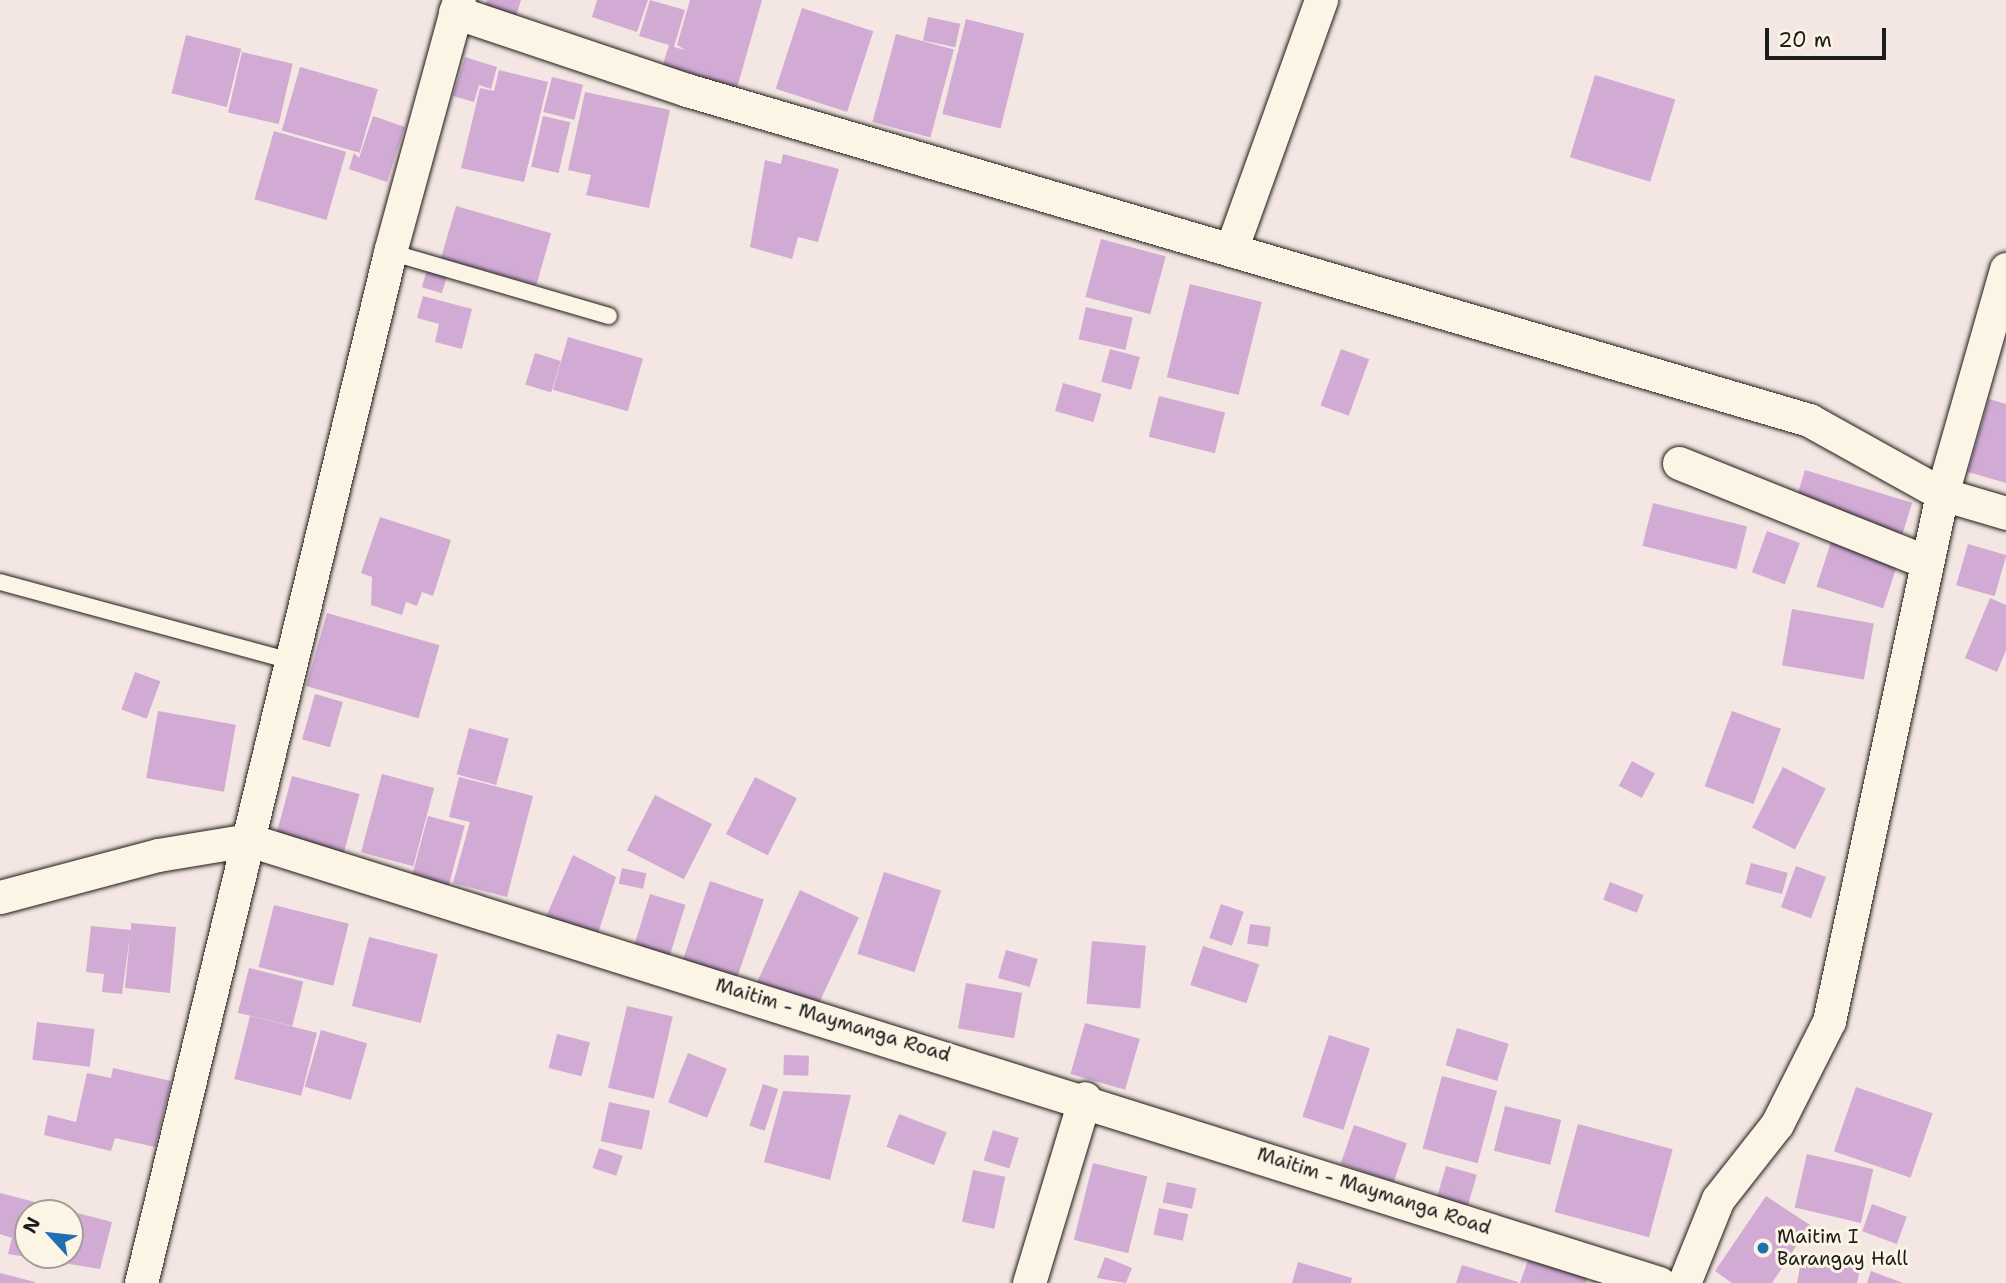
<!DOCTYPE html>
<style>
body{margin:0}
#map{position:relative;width:2006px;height:1283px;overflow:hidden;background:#f4e6e2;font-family:"Shantell Sans",sans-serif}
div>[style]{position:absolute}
.building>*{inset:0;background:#d2abd4;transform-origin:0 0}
.roads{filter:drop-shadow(0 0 2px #1c1c1c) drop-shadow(0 0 2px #1c1c1c)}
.service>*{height:16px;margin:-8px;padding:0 8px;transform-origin:8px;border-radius:8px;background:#fcf5e5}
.minor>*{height:33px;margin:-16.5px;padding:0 16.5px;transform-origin:16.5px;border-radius:16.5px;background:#fcf5e5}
.dots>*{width:19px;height:19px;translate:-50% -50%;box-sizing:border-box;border:4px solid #fcf5e5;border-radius:50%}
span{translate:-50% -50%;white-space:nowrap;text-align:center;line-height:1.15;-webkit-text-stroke:6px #fcf5e5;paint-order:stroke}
.street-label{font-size:19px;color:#1c1c1c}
.poi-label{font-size:19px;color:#1c1c1c}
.left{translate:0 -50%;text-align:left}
.north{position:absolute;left:14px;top:1199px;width:70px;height:70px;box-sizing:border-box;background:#fcf5e5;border:2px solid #a29e95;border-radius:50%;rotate:297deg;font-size:19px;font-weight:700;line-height:28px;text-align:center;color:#1c1c1c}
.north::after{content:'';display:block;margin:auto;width:24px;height:32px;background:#1f6fb2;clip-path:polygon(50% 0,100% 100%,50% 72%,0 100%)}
.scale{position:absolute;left:1765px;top:28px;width:121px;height:32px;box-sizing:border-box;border:4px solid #1c1c1c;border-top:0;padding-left:9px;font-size:21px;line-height:24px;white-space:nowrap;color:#1c1c1c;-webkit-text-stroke:5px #fcf5e5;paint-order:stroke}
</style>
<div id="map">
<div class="building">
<i style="clip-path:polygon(487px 0,521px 0,514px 23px,483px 13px)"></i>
<i style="clip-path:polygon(597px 0,648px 0,637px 32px,592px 17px)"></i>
<i style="clip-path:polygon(650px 0,685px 10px,674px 47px,685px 50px,677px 45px,690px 0,762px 0,737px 88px,660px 74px,669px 45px,639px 36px)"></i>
<i style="left:802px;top:8px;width:75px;height:85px;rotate:18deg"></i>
<i style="left:928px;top:17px;width:33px;height:24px;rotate:12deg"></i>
<i style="left:966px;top:19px;width:60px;height:98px;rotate:14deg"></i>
<i style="left:896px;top:34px;width:60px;height:91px;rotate:15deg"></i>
<i style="left:186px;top:35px;width:57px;height:60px;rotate:14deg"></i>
<i style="left:242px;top:52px;width:52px;height:62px;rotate:13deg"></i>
<i style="clip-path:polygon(465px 57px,497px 67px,491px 89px,479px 85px,474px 102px,453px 96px)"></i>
<i style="left:300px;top:67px;width:81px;height:66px;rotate:16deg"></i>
<i style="clip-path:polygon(499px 70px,548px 82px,524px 182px,461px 168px,480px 88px,494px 91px)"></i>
<i style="left:1595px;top:75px;width:84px;height:86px;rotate:17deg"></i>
<i style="left:552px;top:77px;width:32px;height:36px;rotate:14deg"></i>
<i style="clip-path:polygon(585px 92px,670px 110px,649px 208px,586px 195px,591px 175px,568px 170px)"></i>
<i style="clip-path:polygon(373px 116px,405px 127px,387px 182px,349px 169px,354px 153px,359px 158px)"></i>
<i style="left:543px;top:116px;width:28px;height:52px;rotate:13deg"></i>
<i style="left:274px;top:131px;width:75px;height:71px;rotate:16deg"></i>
<i style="clip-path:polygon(783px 154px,839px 169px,818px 242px,798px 237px,792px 259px,750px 247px,765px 160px,781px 164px)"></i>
<i style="left:456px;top:206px;width:99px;height:54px;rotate:16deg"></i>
<i style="left:1101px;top:239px;width:67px;height:60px;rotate:15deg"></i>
<i style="left:427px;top:270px;width:21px;height:18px;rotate:17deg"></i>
<i style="left:1190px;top:284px;width:74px;height:96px;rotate:14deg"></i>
<i style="clip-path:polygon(423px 296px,472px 309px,462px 349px,435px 342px,439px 324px,417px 318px)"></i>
<i style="left:1086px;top:307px;width:48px;height:33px;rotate:13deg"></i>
<i style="left:568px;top:337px;width:78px;height:55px;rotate:16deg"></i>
<i style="left:1110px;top:349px;width:31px;height:34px;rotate:15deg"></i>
<i style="left:1341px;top:349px;width:30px;height:60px;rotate:20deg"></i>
<i style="left:535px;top:353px;width:27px;height:33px;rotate:17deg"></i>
<i style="left:1063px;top:383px;width:40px;height:29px;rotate:16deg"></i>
<i style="left:1159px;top:396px;width:68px;height:42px;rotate:14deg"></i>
<i style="clip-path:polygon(1989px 399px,2006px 404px,2006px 483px,1968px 472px)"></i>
<i style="left:1805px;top:470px;width:112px;height:38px;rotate:17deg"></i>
<i style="left:1653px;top:503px;width:97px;height:44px;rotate:14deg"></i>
<i style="clip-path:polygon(380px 517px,451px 540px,433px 596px,422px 592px,417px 606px,406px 602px,402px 615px,371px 605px,372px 577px,361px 573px)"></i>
<i style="left:1767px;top:531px;width:35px;height:44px;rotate:20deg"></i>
<i style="left:1831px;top:542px;width:70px;height:47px;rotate:18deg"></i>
<i style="left:1968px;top:544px;width:40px;height:43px;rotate:16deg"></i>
<i style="clip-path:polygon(1990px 598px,2006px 605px,2006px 650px,1997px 672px,1965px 658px)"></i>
<i style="left:1792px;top:609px;width:83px;height:57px;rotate:10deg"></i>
<i style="left:327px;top:613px;width:117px;height:76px;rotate:16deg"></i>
<i style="left:135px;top:672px;width:27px;height:40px;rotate:20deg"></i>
<i style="left:315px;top:694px;width:29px;height:47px;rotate:16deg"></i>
<i style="left:158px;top:711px;width:79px;height:68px;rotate:10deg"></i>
<i style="left:1732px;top:711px;width:52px;height:80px;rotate:20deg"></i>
<i style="left:469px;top:728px;width:41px;height:48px;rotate:15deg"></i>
<i style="left:1632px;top:761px;width:26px;height:28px;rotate:28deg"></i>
<i style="left:1783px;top:767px;width:48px;height:68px;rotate:27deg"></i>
<i style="left:382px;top:774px;width:54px;height:81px;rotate:15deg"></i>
<i style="left:292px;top:776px;width:70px;height:66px;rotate:15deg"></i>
<i style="clip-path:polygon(459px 777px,533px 796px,507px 897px,453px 883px,470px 822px,449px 817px)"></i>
<i style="left:755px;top:777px;width:47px;height:64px;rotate:27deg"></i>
<i style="left:655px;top:795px;width:64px;height:62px;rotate:27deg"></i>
<i style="left:428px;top:816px;width:38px;height:74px;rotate:15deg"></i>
<i style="clip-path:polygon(573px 855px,616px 877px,596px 940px,545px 919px)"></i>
<i style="left:1751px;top:863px;width:38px;height:22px;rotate:15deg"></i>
<i style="left:1796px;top:866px;width:32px;height:44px;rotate:20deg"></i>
<i style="left:622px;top:868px;width:25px;height:16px;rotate:12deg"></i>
<i style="left:884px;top:872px;width:60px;height:86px;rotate:18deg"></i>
<i style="left:710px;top:881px;width:57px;height:84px;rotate:19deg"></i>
<i style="left:1610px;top:882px;width:36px;height:19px;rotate:21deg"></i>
<i style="left:800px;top:890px;width:65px;height:102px;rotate:25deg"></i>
<i style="left:650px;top:894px;width:37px;height:56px;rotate:17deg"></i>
<i style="left:1221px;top:904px;width:24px;height:36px;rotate:19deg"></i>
<i style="left:274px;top:905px;width:77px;height:64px;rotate:14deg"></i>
<i style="clip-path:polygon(131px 923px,176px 927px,170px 993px,125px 988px,130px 936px,122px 994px,102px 992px,104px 974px,86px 972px,91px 926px,131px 930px)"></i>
<i style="left:1250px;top:924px;width:21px;height:20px;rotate:8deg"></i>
<i style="left:369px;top:937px;width:71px;height:71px;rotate:14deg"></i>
<i style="left:1092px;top:941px;width:54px;height:63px;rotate:5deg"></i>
<i style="left:1203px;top:946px;width:59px;height:41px;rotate:18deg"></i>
<i style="left:1006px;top:950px;width:33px;height:29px;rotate:16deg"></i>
<i style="left:249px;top:968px;width:56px;height:46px;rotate:14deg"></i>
<i style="left:966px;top:983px;width:57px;height:46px;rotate:10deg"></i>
<i style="left:627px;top:1006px;width:47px;height:84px;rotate:13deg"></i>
<i style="left:250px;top:1016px;width:69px;height:65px;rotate:14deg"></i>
<i style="left:37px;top:1022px;width:58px;height:38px;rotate:7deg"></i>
<i style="left:1085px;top:1023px;width:57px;height:53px;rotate:16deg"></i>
<i style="left:1457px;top:1028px;width:54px;height:39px;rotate:17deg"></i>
<i style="left:321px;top:1030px;width:48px;height:59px;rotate:16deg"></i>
<i style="left:557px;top:1034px;width:34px;height:35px;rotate:14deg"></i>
<i style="left:1329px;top:1035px;width:43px;height:86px;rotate:18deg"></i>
<i style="left:688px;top:1053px;width:42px;height:53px;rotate:22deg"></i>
<i style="left:784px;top:1055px;width:25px;height:20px;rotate:2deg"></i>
<i style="clip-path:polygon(113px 1068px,171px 1081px,155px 1147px,115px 1138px,111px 1151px,44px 1135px,48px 1115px,76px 1122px,87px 1073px,111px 1078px)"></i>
<i style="left:1442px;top:1076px;width:57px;height:75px;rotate:15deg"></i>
<i style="left:763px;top:1084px;width:16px;height:44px;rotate:18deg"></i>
<i style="left:1856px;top:1087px;width:81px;height:68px;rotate:19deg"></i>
<i style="clip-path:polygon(783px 1091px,851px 1095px,830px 1180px,764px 1162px)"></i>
<i style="left:609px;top:1102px;width:42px;height:40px;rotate:12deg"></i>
<i style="left:1505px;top:1106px;width:58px;height:46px;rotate:14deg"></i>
<i style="left:899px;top:1114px;width:51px;height:35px;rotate:21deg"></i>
<i style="left:1578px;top:1124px;width:98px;height:91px;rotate:15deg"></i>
<i style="left:1354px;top:1125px;width:56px;height:41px;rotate:19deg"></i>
<i style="left:993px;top:1130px;width:27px;height:32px;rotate:17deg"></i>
<i style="left:599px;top:1148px;width:25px;height:21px;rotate:18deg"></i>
<i style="left:1807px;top:1154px;width:68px;height:55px;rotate:13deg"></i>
<i style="left:1093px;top:1163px;width:56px;height:79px;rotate:14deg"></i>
<i style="left:1446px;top:1166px;width:32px;height:36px;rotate:16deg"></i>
<i style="left:973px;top:1170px;width:33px;height:53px;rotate:12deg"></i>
<i style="left:1167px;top:1182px;width:30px;height:21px;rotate:12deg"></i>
<i style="clip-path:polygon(evenodd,0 1193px,112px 1222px,100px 1269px,8px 1254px,12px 1238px,0 1234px,0 1193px,28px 1213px,70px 1213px,70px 1255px,28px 1255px,28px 1213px)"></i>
<i style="clip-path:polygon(1766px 1196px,1810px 1225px,1772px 1283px,1732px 1283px,1715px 1271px)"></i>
<i style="left:1872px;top:1204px;width:37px;height:29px;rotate:20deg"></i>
<i style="left:1159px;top:1208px;width:30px;height:27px;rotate:12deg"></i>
<i style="clip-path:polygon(1802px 1256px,1860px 1269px,1857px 1283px,1797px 1283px)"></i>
<i style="clip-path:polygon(1105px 1257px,1132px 1268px,1126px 1283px,1097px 1278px)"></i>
<i style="clip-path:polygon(1528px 1260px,1588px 1277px,1586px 1283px,1520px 1283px)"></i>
<i style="clip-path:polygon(1298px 1262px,1352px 1278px,1351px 1283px,1292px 1283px)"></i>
<i style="clip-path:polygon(1462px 1265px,1518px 1282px,1518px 1283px,1456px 1283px)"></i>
<i style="clip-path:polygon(1871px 1271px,1903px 1283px,1867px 1283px)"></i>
<i style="clip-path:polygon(0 1273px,35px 1282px,35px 1283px,0 1283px)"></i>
</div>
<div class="roads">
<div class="service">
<i style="left:390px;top:252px;width:228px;rotate:16.3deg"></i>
<i style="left:0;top:582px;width:302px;rotate:15.2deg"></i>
</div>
<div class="minor">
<i style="left:455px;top:12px;width:245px;rotate:18.6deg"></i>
<i style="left:687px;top:90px;width:1170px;rotate:16.39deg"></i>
<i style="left:1809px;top:420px;width:152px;rotate:29.1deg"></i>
<i style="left:1942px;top:494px;width:67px;rotate:16.5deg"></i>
<i style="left:1231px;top:250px;width:266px;rotate:-70.2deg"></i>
<i style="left:1679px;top:463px;width:267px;rotate:21.8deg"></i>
<i style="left:0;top:897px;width:163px;rotate:-14.9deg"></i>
<i style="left:158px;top:855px;width:92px;rotate:-9.4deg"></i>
<i style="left:249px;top:840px;width:1478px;rotate:17.44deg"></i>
<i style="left:141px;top:1283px;width:1061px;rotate:-76.42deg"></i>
<i style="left:390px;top:252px;width:261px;rotate:-74.7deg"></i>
<i style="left:1029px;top:1283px;width:193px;rotate:-73.2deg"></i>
<i style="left:1684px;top:1283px;width:91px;rotate:-68deg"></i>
<i style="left:1718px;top:1199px;width:95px;rotate:-51.8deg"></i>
<i style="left:1777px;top:1124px;width:115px;rotate:-63.2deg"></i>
<i style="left:1829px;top:1021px;width:539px;rotate:-77.9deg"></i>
<i style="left:1942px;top:494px;width:234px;rotate:-74.1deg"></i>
</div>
</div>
<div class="dots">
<i style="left:1763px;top:1248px;background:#1f6fb2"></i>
</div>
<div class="street-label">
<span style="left:833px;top:1020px;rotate:17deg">Maitim - Maymanga Road</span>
<span style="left:1374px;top:1191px;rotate:18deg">Maitim - Maymanga Road</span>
</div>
<div class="poi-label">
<span class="left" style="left:1777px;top:1248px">Maitim I<br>Barangay Hall</span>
</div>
<div class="north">N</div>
<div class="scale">20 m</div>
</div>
